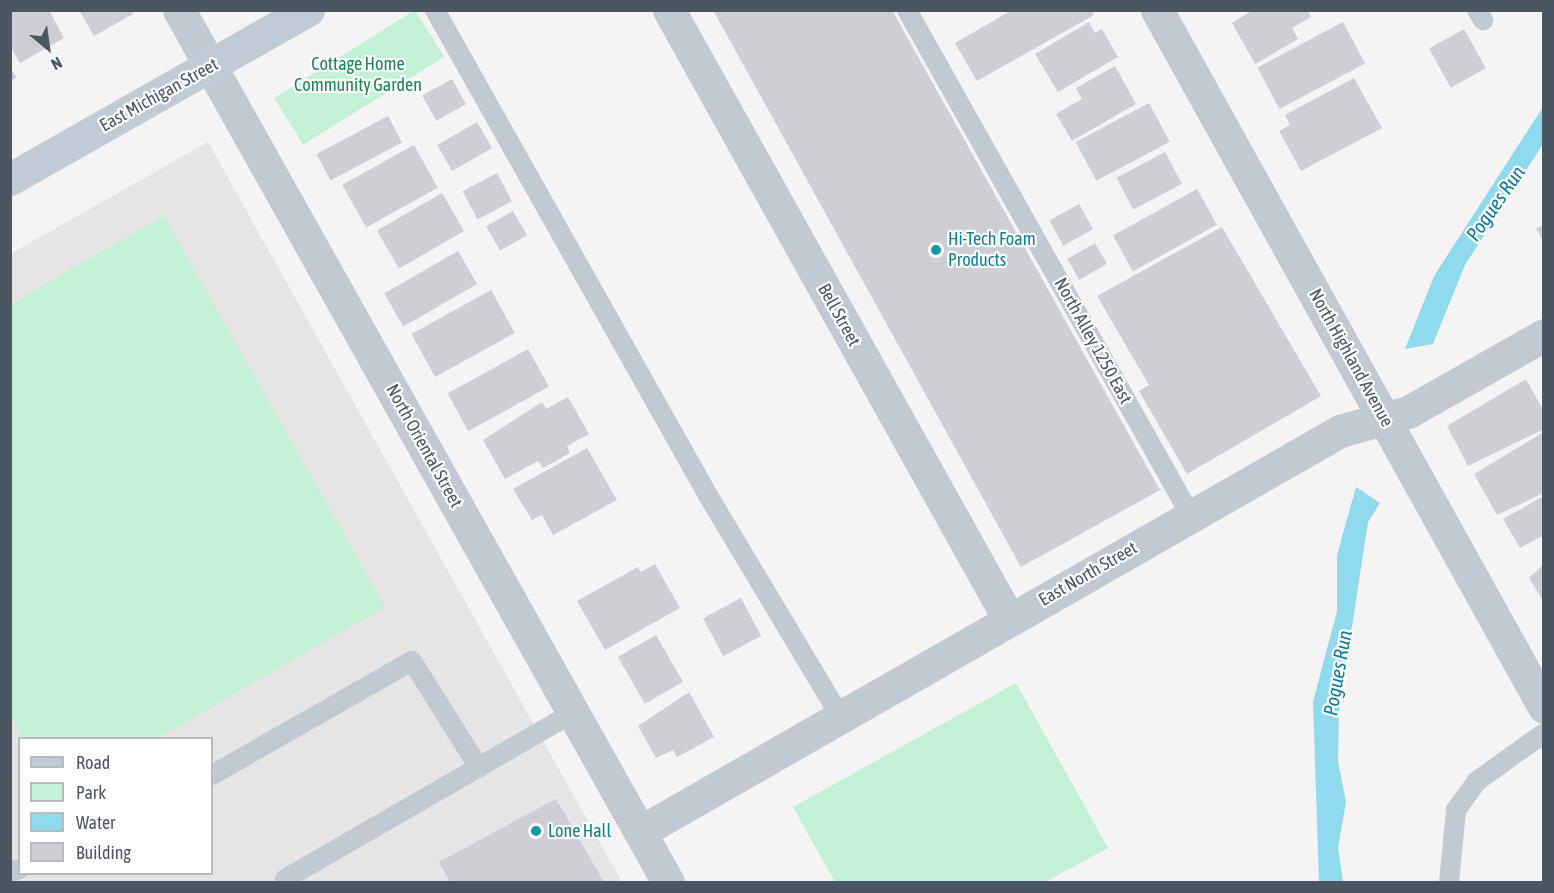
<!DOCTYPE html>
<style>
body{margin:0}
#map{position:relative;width:1554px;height:893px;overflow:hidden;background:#f5f3f3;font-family:"Asap Condensed",sans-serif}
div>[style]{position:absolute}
.education>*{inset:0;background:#e6e4e5}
.green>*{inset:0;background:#c3f1d5;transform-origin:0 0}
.water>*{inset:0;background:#90daee}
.building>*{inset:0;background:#cdcfd5;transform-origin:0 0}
.service>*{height:20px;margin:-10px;padding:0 10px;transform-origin:10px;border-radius:10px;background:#c1cad2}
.minor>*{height:33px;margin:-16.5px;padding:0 16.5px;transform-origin:16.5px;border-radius:16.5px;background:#c1cad2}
.tertiary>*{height:33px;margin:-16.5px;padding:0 16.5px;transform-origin:16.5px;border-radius:16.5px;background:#c1cad2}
.secondary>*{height:33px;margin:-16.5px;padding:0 16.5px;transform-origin:16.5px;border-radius:16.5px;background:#c1cbd6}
.dots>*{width:16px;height:16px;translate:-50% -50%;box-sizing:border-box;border:3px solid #fff;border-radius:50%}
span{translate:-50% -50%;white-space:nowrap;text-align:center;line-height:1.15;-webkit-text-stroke:4.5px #fff;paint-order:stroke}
.park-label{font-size:18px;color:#17864f}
.street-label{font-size:18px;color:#4a5661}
.culture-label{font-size:18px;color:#0d838f}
.left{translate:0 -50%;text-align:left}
.water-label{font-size:20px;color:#0c7c9b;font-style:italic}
.frame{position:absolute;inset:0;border:12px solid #4a5661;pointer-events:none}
.legend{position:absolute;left:18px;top:737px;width:195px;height:138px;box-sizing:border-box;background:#fff;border:2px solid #b7bbc0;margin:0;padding:8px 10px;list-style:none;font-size:18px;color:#4a5661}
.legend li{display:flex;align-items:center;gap:12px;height:30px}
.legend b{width:30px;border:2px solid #b7bbc0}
.north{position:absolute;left:18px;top:18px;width:60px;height:60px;-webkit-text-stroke:4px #fff;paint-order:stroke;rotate:151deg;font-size:16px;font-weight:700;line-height:24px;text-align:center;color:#4a5661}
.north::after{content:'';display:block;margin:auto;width:21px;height:27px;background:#4a5661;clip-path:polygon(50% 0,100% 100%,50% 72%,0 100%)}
</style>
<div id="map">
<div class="education">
<i style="clip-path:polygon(evenodd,208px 142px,622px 882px,11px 882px,10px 254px,208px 142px,20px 738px,212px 738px,212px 874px,20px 874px,20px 738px)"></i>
</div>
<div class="green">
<i style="left:415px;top:10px;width:55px;height:166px;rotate:58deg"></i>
<i style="clip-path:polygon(164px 216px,385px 607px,158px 738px,23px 738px,10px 715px,11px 304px)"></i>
<i style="clip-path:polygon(1016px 683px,1108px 848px,1045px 882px,835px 882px,793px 807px)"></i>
</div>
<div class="water">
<i style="clip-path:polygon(1543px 107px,1543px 144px,1465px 265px,1433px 344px,1405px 349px,1434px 276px)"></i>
<i style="clip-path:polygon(1356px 487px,1380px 503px,1368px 522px,1339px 711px,1338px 761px,1346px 802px,1338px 848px,1343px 882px,1319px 882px,1313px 702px,1337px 611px,1337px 555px)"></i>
</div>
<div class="building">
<i style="clip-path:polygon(10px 10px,49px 10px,64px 38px,20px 63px,10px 46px)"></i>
<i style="clip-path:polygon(79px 10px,131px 10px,133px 14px,94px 36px)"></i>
<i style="clip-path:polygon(713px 10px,892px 10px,1160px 490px,1021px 567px)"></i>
<i style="clip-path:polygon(1012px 10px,1091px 10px,1094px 15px,977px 81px,955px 43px)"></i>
<i style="clip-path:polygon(1253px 10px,1307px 10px,1311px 17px,1292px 28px,1298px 39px,1255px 64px,1232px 23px)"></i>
<i style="clip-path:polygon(1089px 22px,1095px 33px,1102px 29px,1118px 57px,1058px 92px,1035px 54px)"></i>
<i style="left:1343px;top:22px;width:47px;height:97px;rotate:62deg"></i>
<i style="left:1464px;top:29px;width:45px;height:40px;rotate:61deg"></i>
<i style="clip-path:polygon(1115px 66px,1136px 104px,1072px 141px,1056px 114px,1082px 99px,1076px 88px)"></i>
<i style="clip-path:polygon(10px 67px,17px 78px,10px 81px)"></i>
<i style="clip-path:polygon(1354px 78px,1382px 128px,1301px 171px,1279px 131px,1290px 125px,1285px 115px)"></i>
<i style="left:452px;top:79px;width:29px;height:34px;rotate:61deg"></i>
<i style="left:1149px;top:103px;width:44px;height:83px;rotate:62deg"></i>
<i style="left:388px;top:116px;width:30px;height:81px;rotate:62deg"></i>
<i style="left:477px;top:122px;width:30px;height:46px;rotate:60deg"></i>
<i style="left:414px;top:145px;width:49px;height:82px;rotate:61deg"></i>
<i style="left:1165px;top:152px;width:36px;height:55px;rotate:62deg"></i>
<i style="left:497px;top:173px;width:32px;height:39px;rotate:62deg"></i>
<i style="left:1197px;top:189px;width:41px;height:96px;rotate:61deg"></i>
<i style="left:442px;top:193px;width:44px;height:75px;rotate:60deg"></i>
<i style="left:1079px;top:204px;width:29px;height:34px;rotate:61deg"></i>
<i style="left:513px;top:211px;width:28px;height:31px;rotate:60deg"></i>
<i style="clip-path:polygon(1544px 224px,1544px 242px,1536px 229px)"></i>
<i style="clip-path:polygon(1222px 227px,1321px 396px,1187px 474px,1139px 391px,1149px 385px,1097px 296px)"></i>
<i style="left:1095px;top:243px;width:24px;height:32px;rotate:60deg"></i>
<i style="left:458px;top:251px;width:38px;height:85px;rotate:60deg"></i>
<i style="left:491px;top:290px;width:49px;height:91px;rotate:61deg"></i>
<i style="left:528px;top:349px;width:43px;height:92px;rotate:61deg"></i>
<i style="clip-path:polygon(1526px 379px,1544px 412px,1544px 429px,1468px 466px,1447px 426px)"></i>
<i style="clip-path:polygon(568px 397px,589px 434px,567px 446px,570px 453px,543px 468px,538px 461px,505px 479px,483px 440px,542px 402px,546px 409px)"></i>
<i style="clip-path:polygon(1544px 432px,1544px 493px,1497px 515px,1474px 474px)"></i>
<i style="clip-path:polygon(587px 448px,617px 500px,553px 535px,542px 515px,532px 520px,513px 489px)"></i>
<i style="clip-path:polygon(1544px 496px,1544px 535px,1520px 548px,1503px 519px)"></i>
<i style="clip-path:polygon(655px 564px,680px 608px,605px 650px,577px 601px,638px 567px,641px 572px)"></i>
<i style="clip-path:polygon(1544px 564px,1544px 602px,1529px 578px)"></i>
<i style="left:741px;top:598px;width:43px;height:43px;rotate:62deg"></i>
<i style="left:656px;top:635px;width:54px;height:44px;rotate:60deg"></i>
<i style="clip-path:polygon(689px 692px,714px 737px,677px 757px,673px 750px,656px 758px,638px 726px)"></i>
<i style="clip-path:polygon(556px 799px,604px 882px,450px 882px,439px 862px)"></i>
</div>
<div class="service">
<i style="left:435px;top:10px;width:559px;rotate:60.64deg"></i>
<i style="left:709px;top:497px;width:255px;rotate:59.1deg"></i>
<i style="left:907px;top:10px;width:580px;rotate:60.7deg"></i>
<i style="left:1477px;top:10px;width:12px;rotate:59deg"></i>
<i style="left:212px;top:775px;width:230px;rotate:-29.7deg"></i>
<i style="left:412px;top:661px;width:126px;rotate:57.9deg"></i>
<i style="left:10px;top:872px;width:10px;rotate:-17deg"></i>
<i style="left:285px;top:879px;width:334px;rotate:-30deg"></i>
<i style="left:1449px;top:882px;width:72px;rotate:-84.4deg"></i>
<i style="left:1456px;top:810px;width:36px;rotate:-54deg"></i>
<i style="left:1477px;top:781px;width:82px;rotate:-35.6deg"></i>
</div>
<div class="minor">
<i style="left:669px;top:10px;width:697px;rotate:60.83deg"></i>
<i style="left:640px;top:832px;width:807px;rotate:-29.81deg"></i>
<i style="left:1340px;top:431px;width:71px;rotate:-15.6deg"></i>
<i style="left:1408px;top:412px;width:156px;rotate:-29.5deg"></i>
</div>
<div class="tertiary">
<i style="left:179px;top:10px;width:1000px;rotate:60.72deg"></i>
<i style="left:1157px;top:10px;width:797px;rotate:60.96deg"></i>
</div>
<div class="secondary">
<i style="left:10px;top:179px;width:343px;rotate:-29.6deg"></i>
</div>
<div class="dots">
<i style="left:936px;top:250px;background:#0f9aa8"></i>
<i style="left:536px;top:831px;background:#0f9aa8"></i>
</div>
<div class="park-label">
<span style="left:358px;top:75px">Cottage Home<br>Community Garden</span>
</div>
<div class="street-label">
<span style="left:159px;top:95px;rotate:-29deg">East Michigan Street</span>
<span style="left:839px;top:315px;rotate:61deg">Bell Street</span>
<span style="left:1093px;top:341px;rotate:61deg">North Alley 1250 East</span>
<span style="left:1351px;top:358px;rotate:61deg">North Highland Avenue</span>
<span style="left:424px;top:446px;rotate:61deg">North Oriental Street</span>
<span style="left:1088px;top:574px;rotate:-30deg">East North Street</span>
</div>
<div class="culture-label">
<span class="left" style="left:948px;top:250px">Hi-Tech Foam<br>Products</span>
<span class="left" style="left:548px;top:831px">Lone Hall</span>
</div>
<div class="water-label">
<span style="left:1495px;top:203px;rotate:-55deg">Pogues Run</span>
<span style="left:1337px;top:673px;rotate:-80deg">Pogues Run</span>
</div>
<div class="frame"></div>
<ul class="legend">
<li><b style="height:8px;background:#c1cbd6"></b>Road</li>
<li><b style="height:16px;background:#c3f1d5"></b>Park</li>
<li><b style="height:16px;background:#90daee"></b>Water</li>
<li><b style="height:16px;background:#cdcfd5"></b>Building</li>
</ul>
<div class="north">N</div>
</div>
